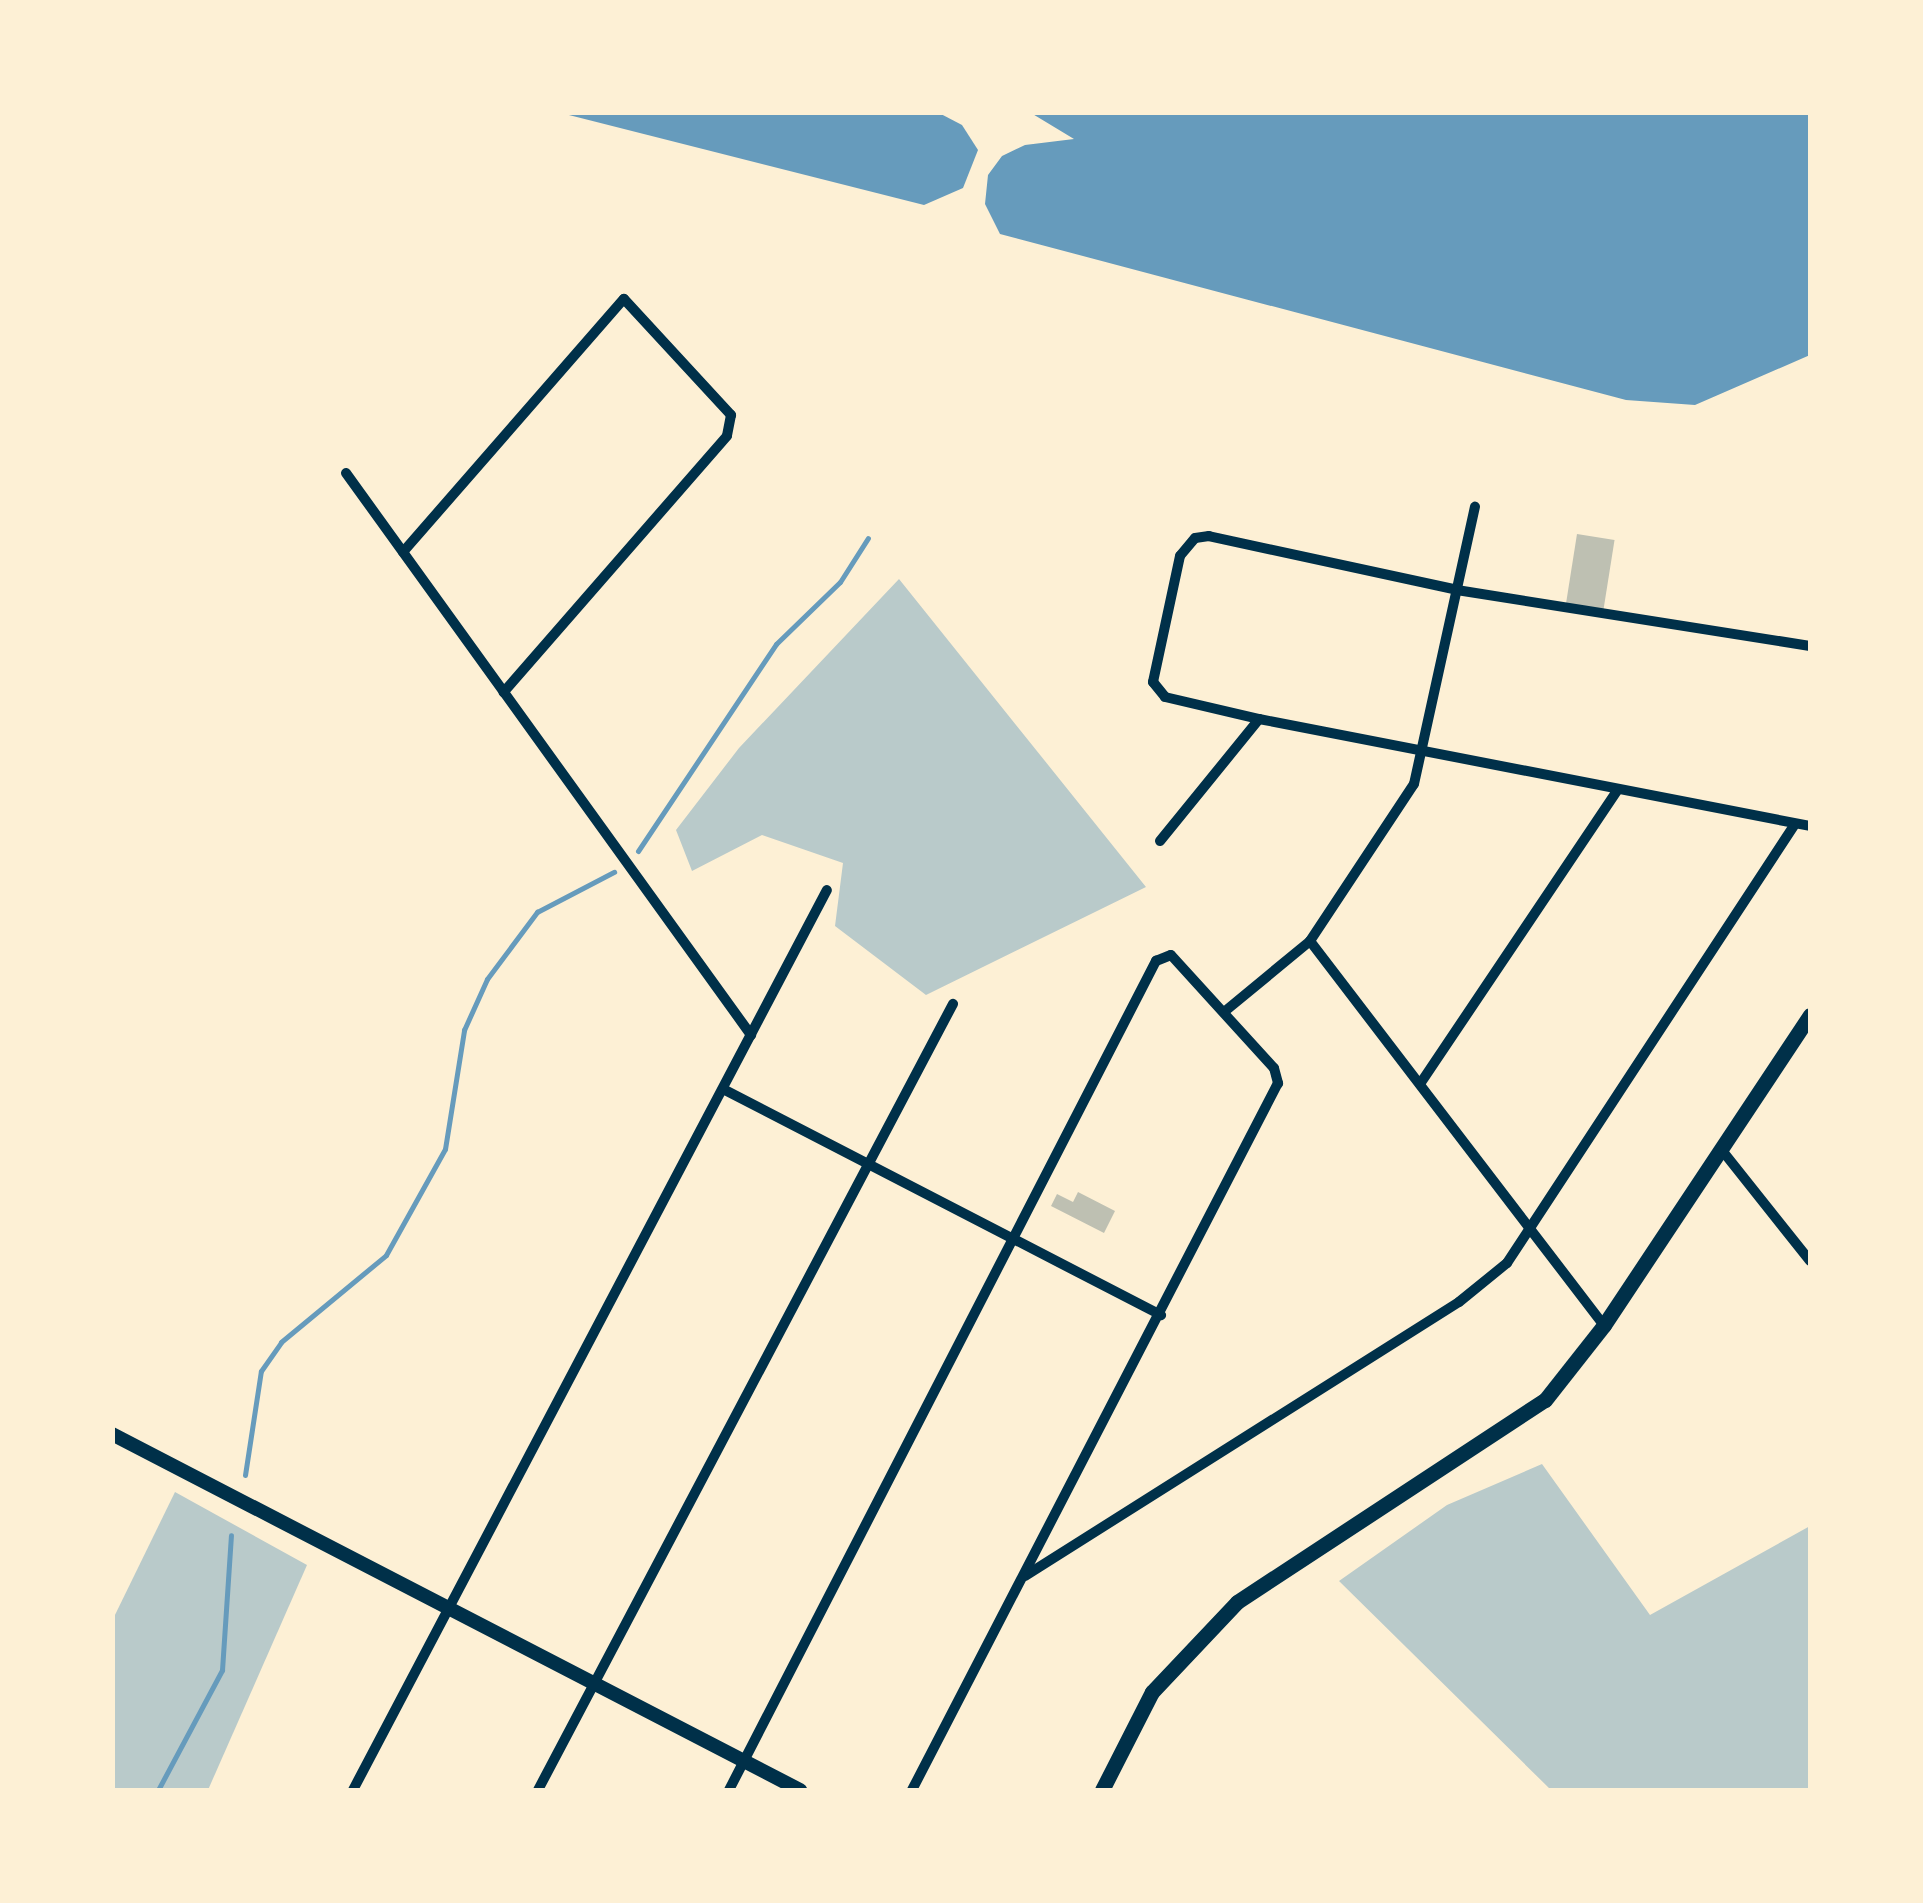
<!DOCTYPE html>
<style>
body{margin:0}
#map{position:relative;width:1923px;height:1903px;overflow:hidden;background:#fdf0d5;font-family:Inter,sans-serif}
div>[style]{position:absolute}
.green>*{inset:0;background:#b9caca}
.water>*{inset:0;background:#669bbc}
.stream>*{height:5px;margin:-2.5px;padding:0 2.5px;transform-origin:2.5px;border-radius:2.5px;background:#669bbc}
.building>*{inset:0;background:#bec0b2;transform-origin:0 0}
.minor>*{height:10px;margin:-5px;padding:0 5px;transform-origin:5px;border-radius:5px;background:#003049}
.tertiary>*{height:14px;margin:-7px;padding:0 7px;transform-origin:7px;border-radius:7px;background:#003049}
.secondary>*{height:15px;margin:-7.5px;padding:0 7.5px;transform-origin:7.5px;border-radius:7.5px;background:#003049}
span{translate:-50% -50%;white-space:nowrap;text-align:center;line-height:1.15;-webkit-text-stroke:9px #fdf0d5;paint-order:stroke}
.frame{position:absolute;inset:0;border:115px solid #fdf0d5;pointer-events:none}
</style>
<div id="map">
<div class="green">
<i style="clip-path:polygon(899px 579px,1146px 887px,926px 995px,835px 926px,843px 863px,762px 835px,692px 871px,676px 830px,739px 748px)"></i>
<i style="clip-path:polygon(1542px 1464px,1650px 1615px,1810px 1526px,1810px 1790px,1551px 1790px,1339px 1581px,1447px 1505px)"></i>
<i style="clip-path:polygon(175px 1492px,307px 1565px,208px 1790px,113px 1790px,113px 1619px)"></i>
</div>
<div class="water">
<i style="clip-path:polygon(561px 113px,939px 113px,962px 125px,978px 150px,963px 188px,924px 205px)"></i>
<i style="clip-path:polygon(1031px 113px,1810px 113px,1810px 355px,1695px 405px,1626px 400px,1000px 234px,985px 204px,988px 175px,1002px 156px,1025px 145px,1074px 139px)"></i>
</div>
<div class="stream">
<i style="left:638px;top:851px;width:249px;rotate:-56.3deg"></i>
<i style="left:776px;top:644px;width:89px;rotate:-44.1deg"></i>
<i style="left:840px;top:582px;width:52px;rotate:-57.5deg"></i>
<i style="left:245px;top:1475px;width:105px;rotate:-81.3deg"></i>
<i style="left:261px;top:1371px;width:35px;rotate:-55deg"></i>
<i style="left:281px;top:1342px;width:136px;rotate:-39.6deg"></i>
<i style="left:386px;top:1255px;width:121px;rotate:-60.9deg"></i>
<i style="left:445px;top:1149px;width:121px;rotate:-80.9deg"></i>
<i style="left:464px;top:1030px;width:56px;rotate:-65.7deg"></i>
<i style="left:487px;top:979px;width:84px;rotate:-53.3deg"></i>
<i style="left:537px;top:912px;width:87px;rotate:-27.5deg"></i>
<i style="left:158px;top:1790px;width:136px;rotate:-61.9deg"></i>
<i style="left:222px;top:1670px;width:135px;rotate:-86.2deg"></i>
</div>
<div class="building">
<i style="left:1577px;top:534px;width:38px;height:70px;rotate:9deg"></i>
<i style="clip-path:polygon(1078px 1192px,1115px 1211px,1104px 1233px,1051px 1206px,1057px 1194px,1073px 1202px)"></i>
</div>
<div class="minor">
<i style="left:346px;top:473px;width:693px;rotate:54.22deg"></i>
<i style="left:403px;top:552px;width:336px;rotate:-48.9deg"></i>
<i style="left:624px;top:299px;width:158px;rotate:47.3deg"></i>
<i style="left:731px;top:415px;width:21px;rotate:101deg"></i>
<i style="left:727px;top:436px;width:340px;rotate:131.1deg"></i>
<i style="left:1810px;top:646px;width:356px;rotate:-171deg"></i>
<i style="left:1458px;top:590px;width:255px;rotate:-167.8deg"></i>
<i style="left:1209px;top:536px;width:14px;rotate:172deg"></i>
<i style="left:1195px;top:538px;width:23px;rotate:130deg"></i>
<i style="left:1180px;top:556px;width:129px;rotate:102.1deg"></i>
<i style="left:1153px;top:682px;width:19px;rotate:51deg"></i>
<i style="left:1165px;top:697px;width:97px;rotate:13.2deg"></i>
<i style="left:1259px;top:719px;width:561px;rotate:10.99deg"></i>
<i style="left:1160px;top:841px;width:157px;rotate:-50.9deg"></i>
<i style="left:1310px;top:941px;width:484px;rotate:52.6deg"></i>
<i style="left:1224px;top:1012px;width:112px;rotate:-39.5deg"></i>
<i style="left:1310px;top:941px;width:188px;rotate:-56.5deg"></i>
<i style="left:1414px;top:784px;width:284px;rotate:-77.6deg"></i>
<i style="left:1420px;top:1084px;width:353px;rotate:-56.1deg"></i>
<i style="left:723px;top:1089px;width:493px;rotate:27.3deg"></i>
<i style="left:1721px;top:1149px;width:143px;rotate:51.5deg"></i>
<i style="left:1025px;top:1576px;width:513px;rotate:-32.27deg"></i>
<i style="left:1459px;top:1302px;width:62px;rotate:-39.1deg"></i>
<i style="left:1507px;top:1263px;width:525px;rotate:-56.73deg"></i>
<i style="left:353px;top:1790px;width:1017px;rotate:-62.23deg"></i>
<i style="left:538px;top:1790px;width:889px;rotate:-62.17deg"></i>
<i style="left:729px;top:1790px;width:933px;rotate:-62.75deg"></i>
<i style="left:1156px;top:961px;width:16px;rotate:-22deg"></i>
<i style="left:1171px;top:955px;width:153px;rotate:47.7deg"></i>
<i style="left:1274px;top:1068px;width:16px;rotate:75deg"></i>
<i style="left:1278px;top:1083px;width:796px;rotate:117.37deg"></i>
</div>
<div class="tertiary">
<i style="left:112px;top:1434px;width:775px;rotate:27.36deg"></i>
</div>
<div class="secondary">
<i style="left:1102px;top:1790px;width:110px;rotate:-63deg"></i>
<i style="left:1152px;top:1692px;width:124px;rotate:-46.6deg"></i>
<i style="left:1237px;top:1602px;width:368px;rotate:-33.3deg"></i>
<i style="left:1545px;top:1400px;width:95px;rotate:-51.8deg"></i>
<i style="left:1604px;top:1325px;width:372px;rotate:-56.4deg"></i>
</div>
<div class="frame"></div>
</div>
